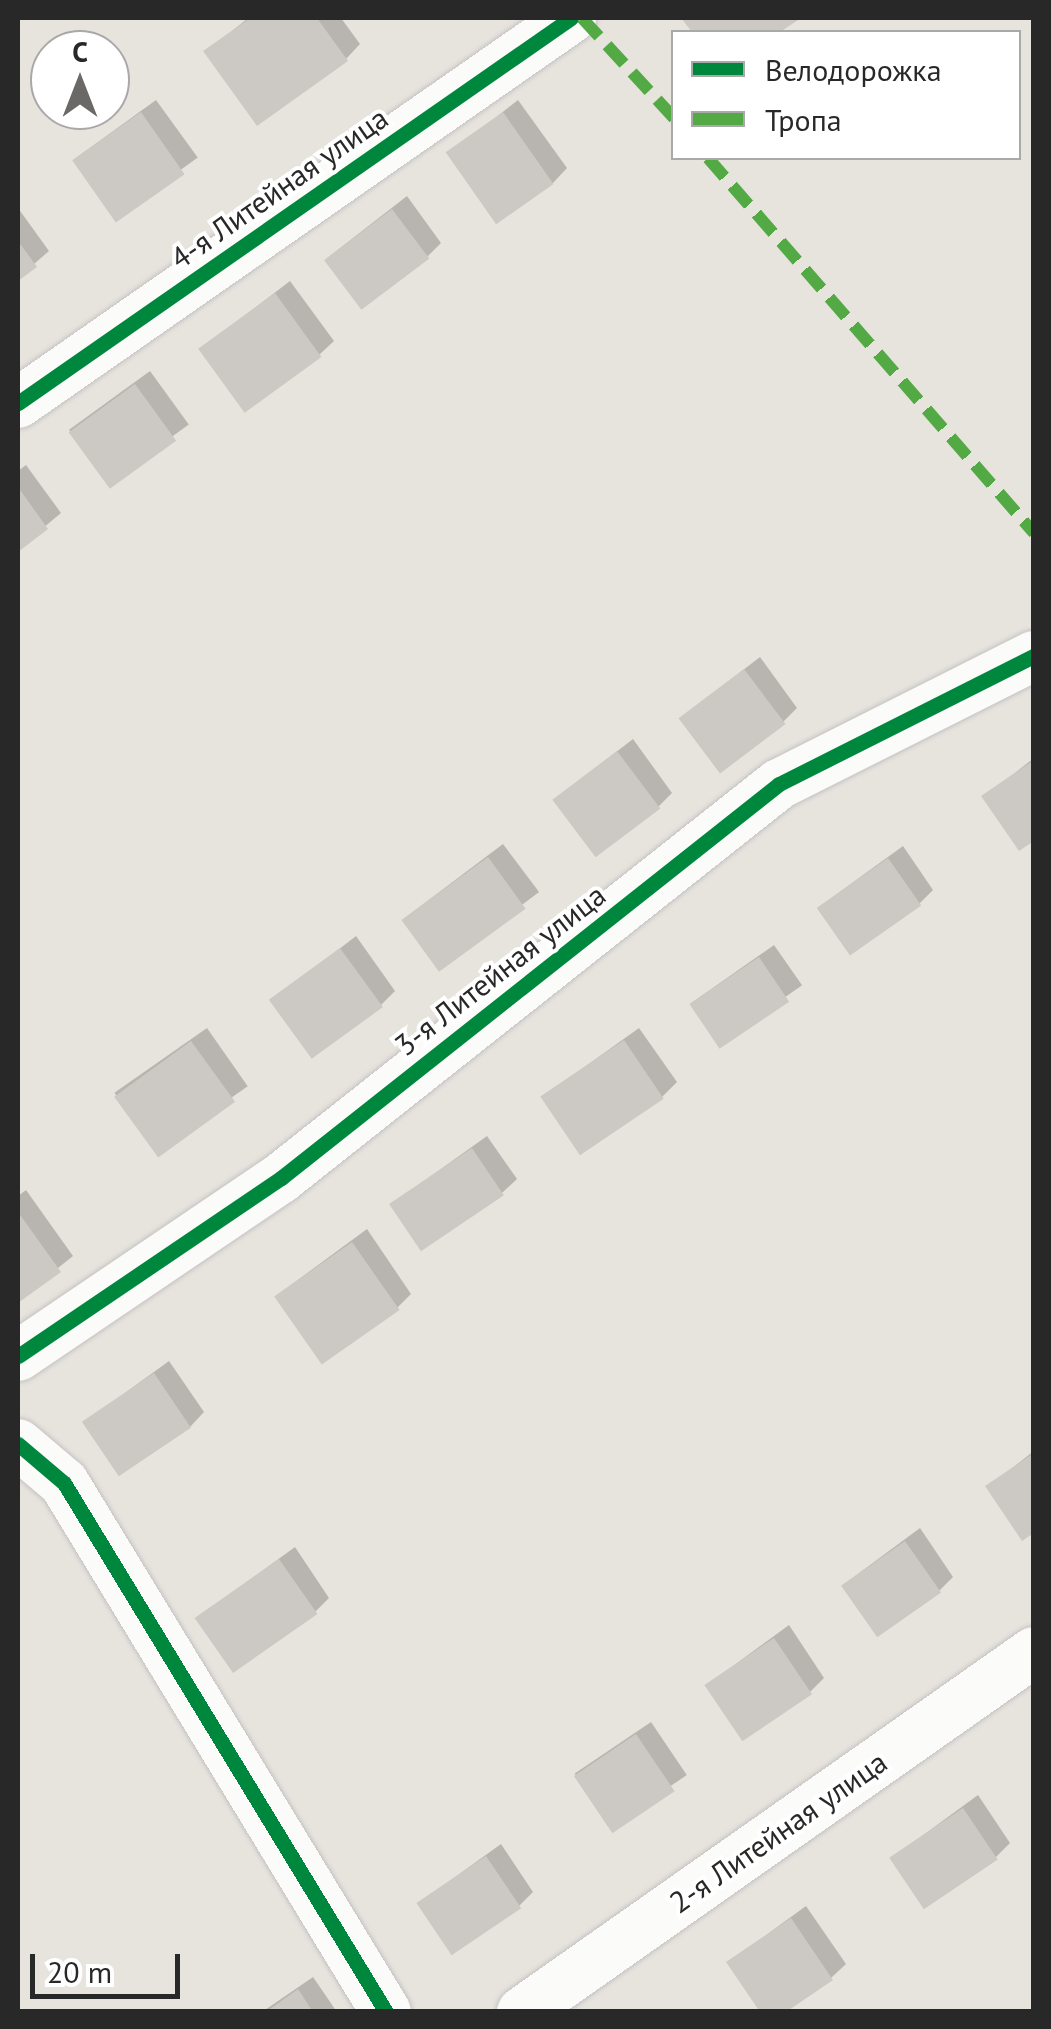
<!DOCTYPE html>
<meta charset="utf-8">
<style>
body{margin:0}
#map{position:relative;width:1051px;height:2029px;overflow:hidden;background:#e7e3dd;font-family:"PT Sans",sans-serif}
div>[style]{position:absolute}
.shadow>*{inset:0;background:#0003;transform-origin:0 0}
.building>*{inset:0;background:#ccc9c4;transform-origin:0 0}
.roads{filter:drop-shadow(0 0 2px #c4c2c3) drop-shadow(0 0 2px #c4c2c3)}
.minor>*{height:50px;margin:-25px;padding:0 25px;transform-origin:25px;border-radius:25px;background:#fbfbfa}
.quiet>*{height:12px;margin-top:-6px;transform-origin:0;background:repeating-linear-gradient(90deg,#53aa44 0 25px,transparent 0 37px)}
.cycleway>*{height:15px;margin:-7.5px;padding:0 7.5px;transform-origin:7.5px;border-radius:7.5px;background:#00873e}
span{translate:-50% -50%;white-space:nowrap;text-align:center;line-height:1.15;-webkit-text-stroke:8px #fff;paint-order:stroke}
.street-label{font-size:30px;color:#282828}
.frame{position:absolute;inset:0;border:20px solid #282828;pointer-events:none}
.legend{position:absolute;left:671px;top:30px;width:350px;height:130px;box-sizing:border-box;background:#fff;border:2px solid #a9a9a9;margin:0;padding:12px 18px;list-style:none;font-size:30px;color:#282828}
.legend li{display:flex;align-items:center;gap:20px;height:50px}
.legend b{width:50px;border:2px solid #a9a9a9}
.north{position:absolute;left:30px;top:30px;width:100px;height:100px;box-sizing:border-box;background:#fff;border:2px solid #a9a9a9;border-radius:50%;rotate:0deg;font-size:28px;font-weight:700;line-height:40px;text-align:center;color:#282828}
.north::after{content:'';display:block;margin:auto;width:35px;height:45px;background:#6b6967;clip-path:polygon(50% 0,100% 100%,50% 72%,0 100%)}
.scale{position:absolute;left:30px;top:1954px;width:150px;height:45px;box-sizing:border-box;border:5px solid #282828;border-top:0;padding-left:12px;font-size:30px;line-height:35px;white-space:nowrap;color:#282828;-webkit-text-stroke:8px #fff;paint-order:stroke}
</style>
<div id="map">
<div class="shadow">
<i style="clip-path:polygon(248px 18px,341px 18px,360px 44px,346px 59px,206px 52px)"></i>
<i style="clip-path:polygon(684px 18px,796px 18px,775px 32px,695px 32px)"></i>
<i style="left:156px;top:100px;width:71px;height:101px;rotate:54deg"></i>
<i style="clip-path:polygon(518px 100px,567px 168px,553px 183px,449px 154px)"></i>
<i style="clip-path:polygon(407px 196px,441px 243px,427px 257px,326px 259px)"></i>
<i style="clip-path:polygon(18px 208px,49px 251px,18px 278px)"></i>
<i style="clip-path:polygon(290px 281px,334px 341px,319px 355px,201px 349px)"></i>
<i style="left:150px;top:371px;width:66px;height:100px;rotate:54deg"></i>
<i style="clip-path:polygon(26px 465px,61px 513px,18px 549px,18px 471px)"></i>
<i style="clip-path:polygon(760px 657px,797px 708px,783px 722px,682px 717px)"></i>
<i style="clip-path:polygon(633px 739px,672px 793px,658px 807px,555px 799px)"></i>
<i style="clip-path:polygon(1034px 758px,1034px 838px,985px 796px)"></i>
<i style="left:503px;top:844px;width:60px;height:125px;rotate:53deg"></i>
<i style="clip-path:polygon(903px 846px,933px 890px,919px 904px,819px 907px)"></i>
<i style="clip-path:polygon(356px 936px,395px 991px,381px 1005px,273px 1000px)"></i>
<i style="left:774px;top:945px;width:49px;height:101px;rotate:55deg"></i>
<i style="left:207px;top:1028px;width:71px;height:113px;rotate:55deg"></i>
<i style="clip-path:polygon(639px 1028px,677px 1082px,662px 1097px,544px 1096px)"></i>
<i style="clip-path:polygon(487px 1136px,517px 1179px,502px 1193px,392px 1204px)"></i>
<i style="clip-path:polygon(26px 1190px,73px 1256px,18px 1300px,18px 1196px)"></i>
<i style="clip-path:polygon(367px 1229px,411px 1294px,397px 1308px,276px 1296px)"></i>
<i style="clip-path:polygon(169px 1361px,204px 1412px,190px 1427px,85px 1422px)"></i>
<i style="clip-path:polygon(1034px 1451px,1034px 1530px,988px 1487px)"></i>
<i style="clip-path:polygon(920px 1528px,953px 1577px,939px 1591px,843px 1585px)"></i>
<i style="clip-path:polygon(295px 1547px,329px 1598px,315px 1612px,197px 1618px)"></i>
<i style="clip-path:polygon(789px 1625px,824px 1678px,810px 1692px,707px 1685px)"></i>
<i style="left:651px;top:1722px;width:64px;height:92px;rotate:56deg"></i>
<i style="clip-path:polygon(978px 1795px,1010px 1843px,996px 1857px,892px 1858px)"></i>
<i style="clip-path:polygon(501px 1844px,533px 1892px,519px 1906px,419px 1903px)"></i>
<i style="clip-path:polygon(806px 1906px,846px 1964px,831px 1978px,729px 1962px)"></i>
<i style="clip-path:polygon(313px 1977px,337px 2012px,262px 2012px)"></i>
</div>
<div class="building">
<i style="clip-path:polygon(250px 18px,317px 18px,348px 61px,257px 126px,203px 51px)"></i>
<i style="clip-path:polygon(681px 18px,801px 18px,780px 32px,692px 32px)"></i>
<i style="left:141px;top:112px;width:76px;height:84px;rotate:55deg"></i>
<i style="left:503px;top:112px;width:88px;height:70px;rotate:55deg"></i>
<i style="left:392px;top:209px;width:62px;height:85px;rotate:53deg"></i>
<i style="clip-path:polygon(18px 241px,37px 267px,18px 281px)"></i>
<i style="left:275px;top:293px;width:79px;height:95px;rotate:54deg"></i>
<i style="left:135px;top:384px;width:70px;height:82px;rotate:54deg"></i>
<i style="clip-path:polygon(18px 487px,48px 529px,18px 552px)"></i>
<i style="left:744px;top:669px;width:69px;height:82px;rotate:53deg"></i>
<i style="left:617px;top:751px;width:72px;height:81px;rotate:53deg"></i>
<i style="clip-path:polygon(1034px 760px,1034px 841px,1019px 851px,981px 796px)"></i>
<i style="left:488px;top:857px;width:64px;height:107px;rotate:54deg"></i>
<i style="left:888px;top:858px;width:58px;height:87px;rotate:55deg"></i>
<i style="left:340px;top:948px;width:73px;height:88px;rotate:54deg"></i>
<i style="left:759px;top:957px;width:54px;height:84px;rotate:56deg"></i>
<i style="left:624px;top:1040px;width:71px;height:101px;rotate:56deg"></i>
<i style="left:191px;top:1041px;width:75px;height:95px;rotate:54deg"></i>
<i style="left:472px;top:1148px;width:57px;height:100px;rotate:56deg"></i>
<i style="clip-path:polygon(18px 1212px,61px 1272px,18px 1303px)"></i>
<i style="left:352px;top:1242px;width:83px;height:95px;rotate:55deg"></i>
<i style="left:154px;top:1373px;width:66px;height:87px;rotate:56deg"></i>
<i style="clip-path:polygon(1034px 1453px,1034px 1533px,1022px 1541px,985px 1486px)"></i>
<i style="left:905px;top:1541px;width:63px;height:78px;rotate:55deg"></i>
<i style="left:279px;top:1559px;width:67px;height:103px;rotate:55deg"></i>
<i style="left:774px;top:1638px;width:68px;height:84px;rotate:56deg"></i>
<i style="left:636px;top:1734px;width:69px;height:75px;rotate:56deg"></i>
<i style="left:963px;top:1808px;width:62px;height:89px;rotate:56deg"></i>
<i style="left:486px;top:1856px;width:63px;height:84px;rotate:56deg"></i>
<i style="clip-path:polygon(791px 1918px,833px 1980px,786px 2012px,760px 2012px,726px 1962px)"></i>
<i style="clip-path:polygon(298px 1989px,313px 2012px,266px 2012px)"></i>
</div>
<div class="roads">
<div class="minor">
<i style="left:18px;top:403px;width:674px;rotate:-34.85deg"></i>
<i style="left:18px;top:1356px;width:318px;rotate:-34.1deg"></i>
<i style="left:281px;top:1178px;width:635px;rotate:-38.35deg"></i>
<i style="left:779px;top:784px;width:285px;rotate:-26.7deg"></i>
<i style="left:18px;top:1444px;width:60px;rotate:40.3deg"></i>
<i style="left:64px;top:1483px;width:619px;rotate:58.67deg"></i>
<i style="left:522px;top:2012px;width:626px;rotate:-35.11deg"></i>
</div>
</div>
<div class="quiet">
<i style="left:582px;top:18px;width:136px;rotate:47.4deg"></i>
<i style="left:708px;top:158px;width:497px;rotate:49deg"></i>
</div>
<div class="cycleway">
<i style="left:18px;top:403px;width:674px;rotate:-34.85deg"></i>
<i style="left:18px;top:1356px;width:318px;rotate:-34.1deg"></i>
<i style="left:281px;top:1178px;width:635px;rotate:-38.35deg"></i>
<i style="left:779px;top:784px;width:285px;rotate:-26.7deg"></i>
<i style="left:18px;top:1444px;width:60px;rotate:40.3deg"></i>
<i style="left:64px;top:1483px;width:619px;rotate:58.67deg"></i>
</div>
<div class="street-label">
<span style="left:279px;top:188px;rotate:-35deg">4-я Литейная улица</span>
<span style="left:500px;top:970px;rotate:-38deg">3-я Литейная улица</span>
<span style="left:778px;top:1832px;rotate:-35deg">2-я Литейная улица</span>
</div>
<div class="frame"></div>
<ul class="legend">
<li><b style="height:12px;background:#00873e"></b>Велодорожка</li>
<li><b style="height:12px;background:#53aa44"></b>Тропа</li>
</ul>
<div class="north">С</div>
<div class="scale">20 m</div>
</div>
